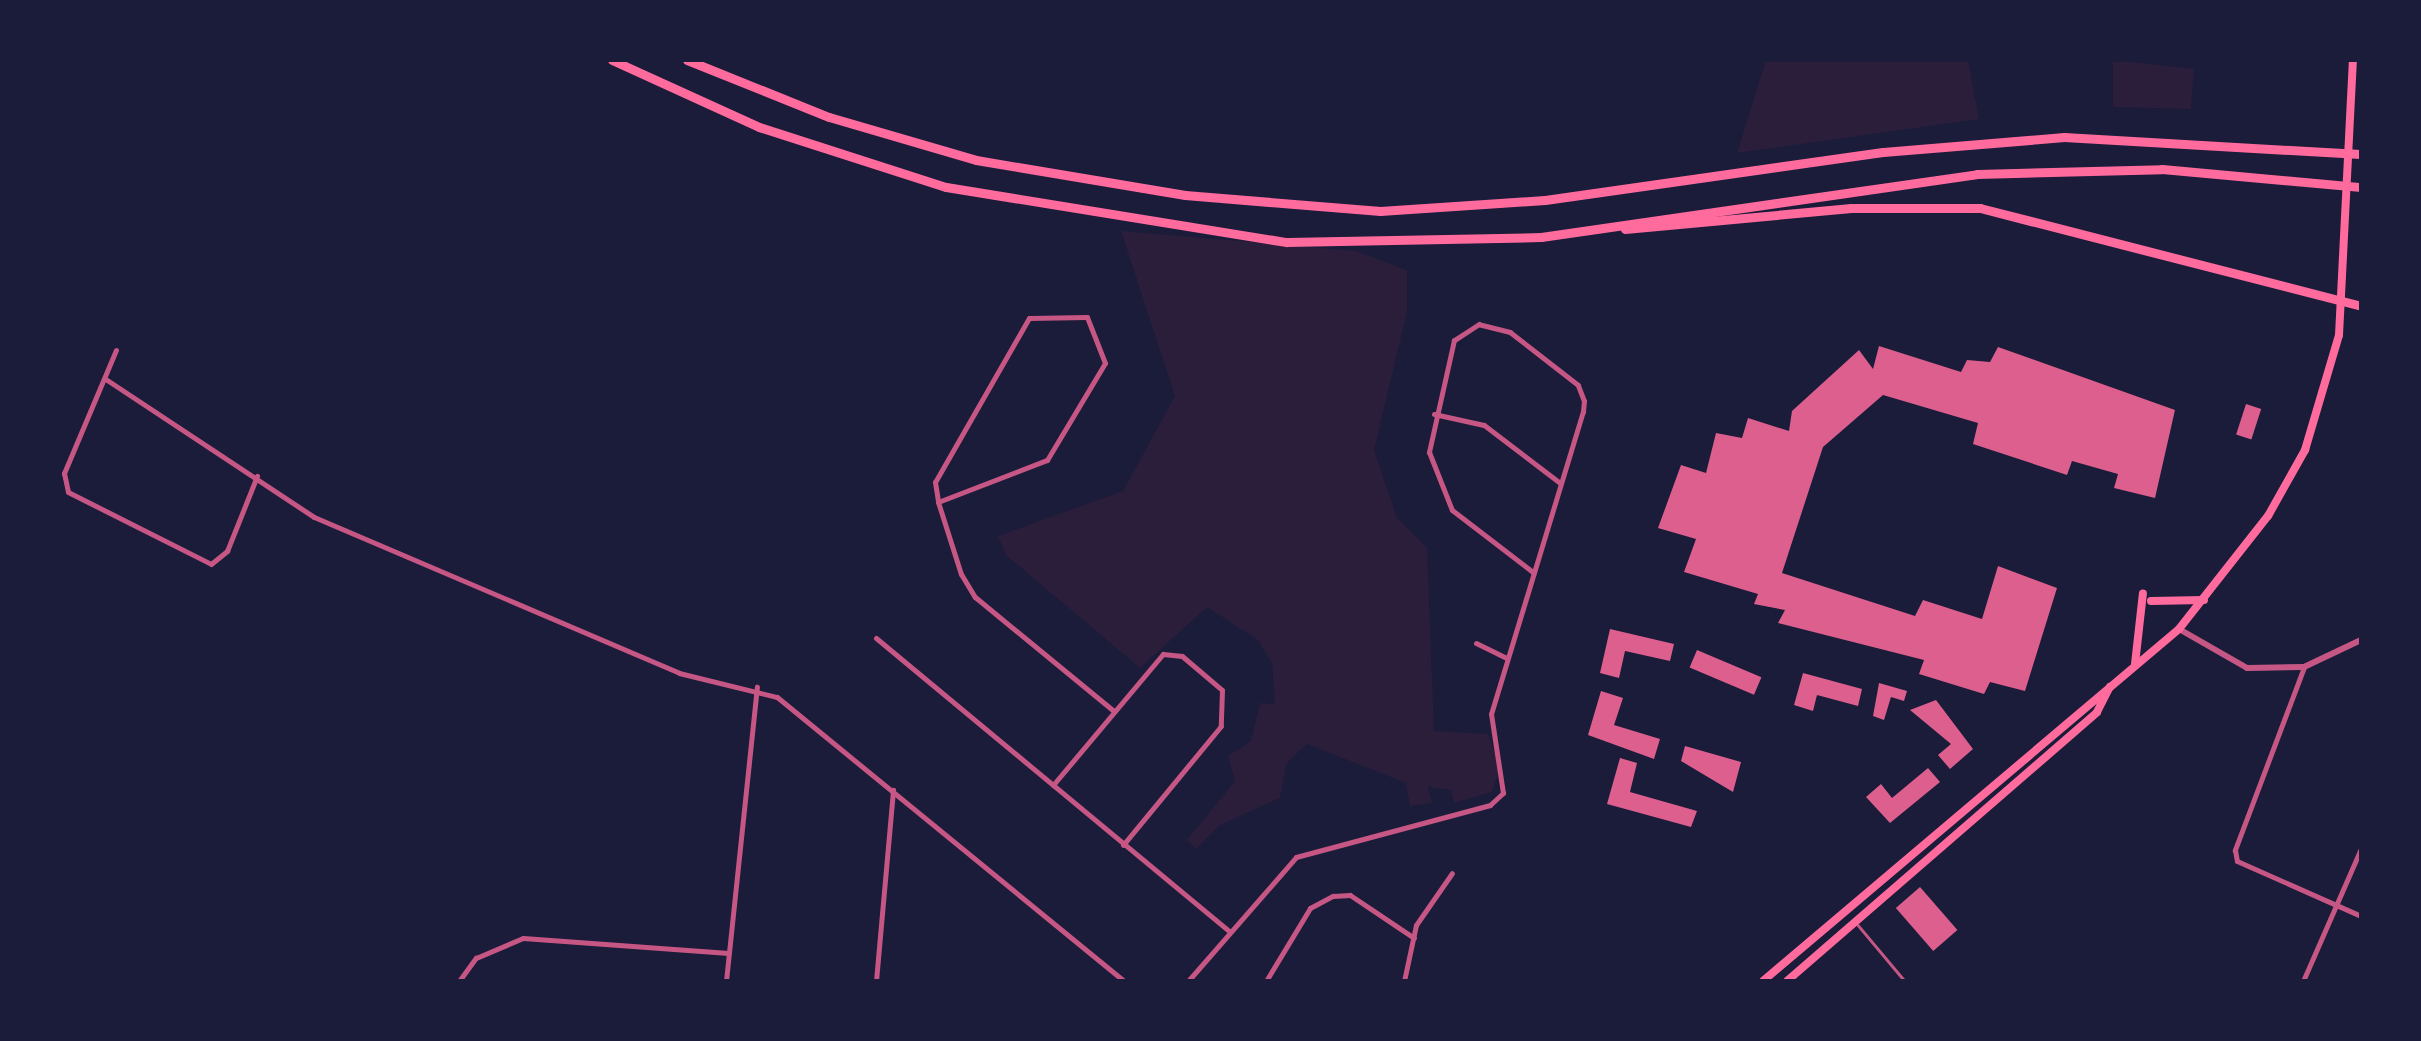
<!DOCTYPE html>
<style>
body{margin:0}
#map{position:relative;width:2421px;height:1041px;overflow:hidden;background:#1b1b3a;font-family:Commissioner,sans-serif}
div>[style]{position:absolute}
.green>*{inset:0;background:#2a1e3b}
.building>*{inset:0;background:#dd5f8e;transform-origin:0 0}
.service>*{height:2.5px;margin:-1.25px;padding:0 1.25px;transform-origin:1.25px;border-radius:1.25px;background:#c65784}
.minor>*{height:5px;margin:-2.5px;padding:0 2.5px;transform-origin:2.5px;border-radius:2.5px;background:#c65784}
.tertiary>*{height:6px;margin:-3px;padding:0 3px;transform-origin:3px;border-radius:3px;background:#c65784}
.primary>*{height:8px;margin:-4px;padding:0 4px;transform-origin:4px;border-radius:4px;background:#ff6b9d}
.motorway>*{height:9px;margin:-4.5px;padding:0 4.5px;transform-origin:4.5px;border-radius:4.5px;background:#ff6b9d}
span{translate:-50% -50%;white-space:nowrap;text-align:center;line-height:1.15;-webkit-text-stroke:10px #1b1b3a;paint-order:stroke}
.frame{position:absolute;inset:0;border:62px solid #1b1b3a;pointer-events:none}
</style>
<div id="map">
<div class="green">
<i style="clip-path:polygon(1766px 60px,1968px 60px,1979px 119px,1737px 153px)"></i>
<i style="clip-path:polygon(2113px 60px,2194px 69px,2191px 109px,2113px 107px)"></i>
<i style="clip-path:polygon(1121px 231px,1356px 251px,1407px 270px,1407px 312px,1374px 450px,1397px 518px,1427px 548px,1434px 731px,1488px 734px,1500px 767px,1492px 792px,1454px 803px,1451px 790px,1428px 787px,1432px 803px,1410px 806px,1406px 783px,1307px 744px,1286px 764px,1280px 798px,1220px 825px,1196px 849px,1187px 840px,1235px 781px,1228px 756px,1251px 741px,1260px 703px,1275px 704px,1272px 663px,1258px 640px,1207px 607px,1140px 668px,1006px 555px,998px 536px,1123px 491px,1175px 396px)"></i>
</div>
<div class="building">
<i style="clip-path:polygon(1879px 346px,1961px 372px,1967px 360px,1990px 362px,1998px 347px,2175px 410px,2155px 498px,2114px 488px,2118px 474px,2072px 461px,2067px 475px,1973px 444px,1978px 423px,1883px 395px,1823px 447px,1782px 573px,1915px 616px,1923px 600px,1982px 619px,1998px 566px,2057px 588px,2025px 691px,1990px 682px,1984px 694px,1919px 674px,1924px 660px,1778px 623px,1785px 610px,1754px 604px,1758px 594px,1684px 572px,1696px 539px,1658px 528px,1681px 465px,1706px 473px,1716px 433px,1742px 438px,1748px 418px,1789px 431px,1792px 411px,1859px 350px,1873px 369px)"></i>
<i style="left:2246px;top:404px;width:16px;height:32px;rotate:18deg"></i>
<i style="clip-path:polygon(1610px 629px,1674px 644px,1670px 661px,1625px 651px,1619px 678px,1600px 673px)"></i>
<i style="left:1697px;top:650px;width:70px;height:19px;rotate:23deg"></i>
<i style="clip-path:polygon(1803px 673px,1862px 689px,1858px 706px,1817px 695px,1813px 711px,1794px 705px)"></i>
<i style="clip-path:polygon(1879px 683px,1907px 691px,1904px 701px,1891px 697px,1884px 720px,1873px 716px)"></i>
<i style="clip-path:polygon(1601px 691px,1623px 698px,1614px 725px,1660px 739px,1654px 759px,1588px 735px)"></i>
<i style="clip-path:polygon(1936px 700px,1973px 749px,1950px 769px,1938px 755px,1951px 744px,1910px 710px)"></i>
<i style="clip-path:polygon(1685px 746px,1741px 762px,1733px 792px,1681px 761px)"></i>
<i style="clip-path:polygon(1620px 758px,1637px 763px,1630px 792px,1697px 811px,1691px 827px,1607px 804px)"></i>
<i style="clip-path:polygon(1928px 768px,1940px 782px,1890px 823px,1866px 797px,1881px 784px,1892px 798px)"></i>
<i style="left:1920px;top:887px;width:57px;height:32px;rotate:49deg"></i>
</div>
<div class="service">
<i style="left:1858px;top:925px;width:73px;rotate:50deg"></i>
</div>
<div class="minor">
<i style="left:116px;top:350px;width:134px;rotate:112.9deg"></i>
<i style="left:64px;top:473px;width:19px;rotate:78deg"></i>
<i style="left:68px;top:492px;width:160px;rotate:26.7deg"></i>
<i style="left:211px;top:564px;width:21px;rotate:-39deg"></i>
<i style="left:227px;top:551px;width:81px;rotate:-68.2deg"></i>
<i style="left:107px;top:380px;width:248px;rotate:33.5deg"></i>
<i style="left:314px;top:517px;width:397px;rotate:23.1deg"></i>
<i style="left:679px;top:673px;width:101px;rotate:13.8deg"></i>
<i style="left:777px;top:697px;width:448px;rotate:39.3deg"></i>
<i style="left:1434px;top:414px;width:51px;rotate:12.4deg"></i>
<i style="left:1484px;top:425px;width:96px;rotate:37.3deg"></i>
<i style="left:938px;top:502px;width:117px;rotate:-21.1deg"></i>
<i style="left:1047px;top:460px;width:113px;rotate:-59.1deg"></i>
<i style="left:1105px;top:363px;width:49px;rotate:-111.4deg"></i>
<i style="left:1087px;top:317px;width:58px;rotate:179deg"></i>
<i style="left:1029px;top:318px;width:189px;rotate:119.8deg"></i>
<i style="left:935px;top:482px;width:20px;rotate:81deg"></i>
<i style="left:938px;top:502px;width:76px;rotate:72.3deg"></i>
<i style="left:961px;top:574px;width:27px;rotate:59deg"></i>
<i style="left:975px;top:597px;width:180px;rotate:39.4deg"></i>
<i style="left:876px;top:638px;width:459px;rotate:39.7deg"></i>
<i style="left:1476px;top:643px;width:34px;rotate:26deg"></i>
<i style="left:2304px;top:667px;width:196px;rotate:110.7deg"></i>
<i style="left:2235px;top:850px;width:11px;rotate:80deg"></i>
<i style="left:2237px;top:861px;width:136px;rotate:23.9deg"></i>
<i style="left:1053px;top:785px;width:171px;rotate:-50deg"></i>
<i style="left:1163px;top:654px;width:19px;rotate:6deg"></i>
<i style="left:1182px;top:656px;width:52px;rotate:40.4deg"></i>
<i style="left:1222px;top:690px;width:36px;rotate:92deg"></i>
<i style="left:1221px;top:726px;width:154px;rotate:129.5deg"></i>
<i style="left:459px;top:981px;width:29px;rotate:-54deg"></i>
<i style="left:476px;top:958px;width:51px;rotate:-23.1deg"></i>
<i style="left:523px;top:938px;width:206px;rotate:4.2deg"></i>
<i style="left:726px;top:981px;width:296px;rotate:-84deg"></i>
<i style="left:876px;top:981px;width:192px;rotate:-84.9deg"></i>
<i style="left:1188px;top:981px;width:164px;rotate:-48.9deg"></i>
<i style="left:1296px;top:857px;width:201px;rotate:-15deg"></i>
<i style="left:1490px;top:805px;width:18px;rotate:-43deg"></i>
<i style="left:1503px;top:793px;width:80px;rotate:-98.6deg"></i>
<i style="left:1491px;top:714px;width:316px;rotate:-73.1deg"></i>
<i style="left:1583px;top:412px;width:11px;rotate:-85deg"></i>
<i style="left:1584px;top:401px;width:17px;rotate:-111deg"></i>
<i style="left:1578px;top:385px;width:86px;rotate:-142.1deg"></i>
<i style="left:1510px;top:332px;width:32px;rotate:-166deg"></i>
<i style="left:1479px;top:324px;width:30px;rotate:147deg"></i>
<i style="left:1454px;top:340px;width:115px;rotate:102.6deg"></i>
<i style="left:1429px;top:452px;width:62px;rotate:68.4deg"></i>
<i style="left:1452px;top:510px;width:103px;rotate:37.5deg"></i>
<i style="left:1266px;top:981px;width:85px;rotate:-58.9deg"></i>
<i style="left:1310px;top:908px;width:26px;rotate:-28deg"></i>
<i style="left:1333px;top:896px;width:17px;rotate:-3deg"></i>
<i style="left:1350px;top:895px;width:77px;rotate:33.9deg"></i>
<i style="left:1404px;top:981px;width:57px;rotate:-77.9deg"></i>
<i style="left:1416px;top:925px;width:63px;rotate:-55.3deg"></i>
<i style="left:2303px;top:981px;width:145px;rotate:-66.4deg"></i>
</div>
<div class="tertiary">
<i style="left:2179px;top:629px;width:78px;rotate:29.8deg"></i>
<i style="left:2247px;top:668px;width:57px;rotate:-1deg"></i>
<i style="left:2304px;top:667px;width:63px;rotate:-25.3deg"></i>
</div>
<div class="primary">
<i style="left:2151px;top:601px;width:53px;rotate:-1.1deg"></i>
<i style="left:2135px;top:664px;width:71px;rotate:-83.6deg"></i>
<i style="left:1763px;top:981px;width:545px;rotate:-40.24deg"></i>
<i style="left:2179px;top:629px;width:144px;rotate:-51.8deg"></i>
<i style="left:2268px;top:516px;width:76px;rotate:-60.7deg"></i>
<i style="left:2305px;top:450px;width:120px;rotate:-73.5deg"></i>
<i style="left:2339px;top:335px;width:275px;rotate:-87.1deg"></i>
<i style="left:1787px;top:981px;width:410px;rotate:-40.9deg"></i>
<i style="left:2097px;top:712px;width:28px;rotate:-63deg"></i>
</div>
<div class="motorway">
<i style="left:612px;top:60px;width:162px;rotate:24.5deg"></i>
<i style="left:759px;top:127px;width:196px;rotate:17.8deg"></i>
<i style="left:946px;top:187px;width:345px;rotate:9.2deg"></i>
<i style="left:1287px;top:242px;width:254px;rotate:-1.1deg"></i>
<i style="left:1541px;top:237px;width:441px;rotate:-8.2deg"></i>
<i style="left:1977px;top:174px;width:185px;rotate:-1.5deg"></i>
<i style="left:2162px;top:169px;width:200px;rotate:5.2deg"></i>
<i style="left:687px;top:60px;width:153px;rotate:21.9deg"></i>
<i style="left:829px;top:117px;width:153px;rotate:16.3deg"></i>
<i style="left:976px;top:160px;width:212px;rotate:9.5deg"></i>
<i style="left:1185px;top:195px;width:196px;rotate:4.7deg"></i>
<i style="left:1380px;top:211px;width:165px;rotate:-3.8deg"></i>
<i style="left:1545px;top:200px;width:341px;rotate:-8.1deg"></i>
<i style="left:1883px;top:152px;width:182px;rotate:-4.7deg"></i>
<i style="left:2064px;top:137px;width:297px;rotate:3.3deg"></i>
<i style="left:1625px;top:229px;width:227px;rotate:-5.3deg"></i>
<i style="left:1851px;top:208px;width:129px"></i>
<i style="left:1980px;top:208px;width:393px;rotate:14.4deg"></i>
</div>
<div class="frame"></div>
</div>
